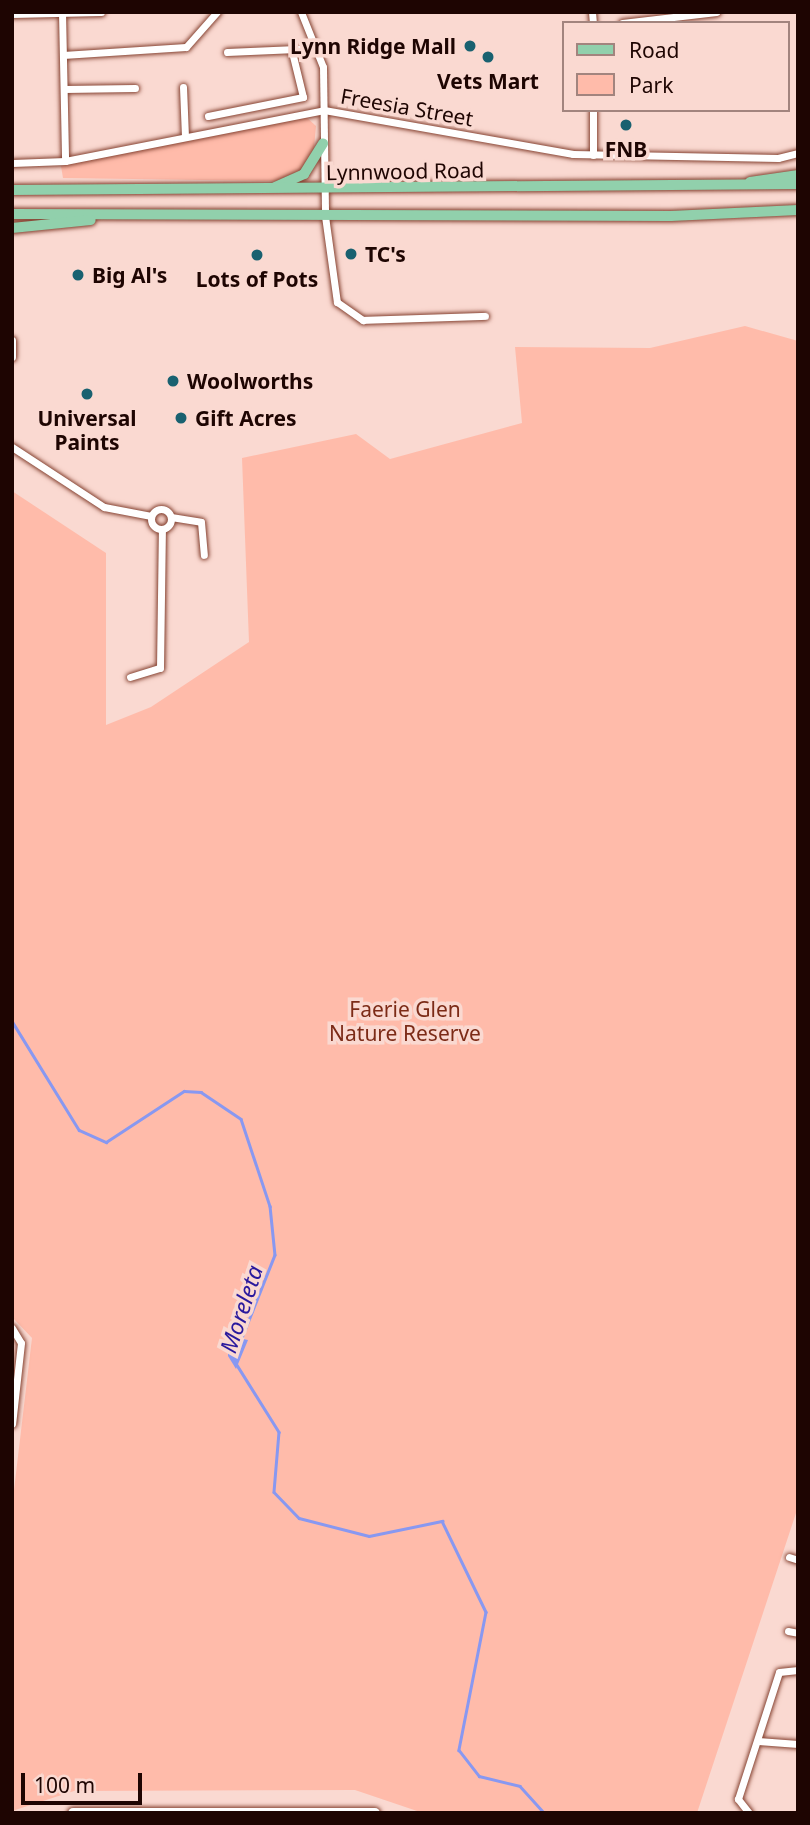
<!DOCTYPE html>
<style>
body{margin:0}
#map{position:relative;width:810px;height:1825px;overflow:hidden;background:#fad9d1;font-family:"Noto Sans",sans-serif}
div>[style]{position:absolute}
.green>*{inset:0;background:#fba}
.water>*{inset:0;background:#8898f1}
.stream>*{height:2.5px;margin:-1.25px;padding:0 1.25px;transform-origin:1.25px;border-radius:1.25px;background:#8898f1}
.roads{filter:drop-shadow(0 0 2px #864332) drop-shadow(0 0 2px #864332)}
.street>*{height:7px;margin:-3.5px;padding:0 3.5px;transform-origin:3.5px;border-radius:3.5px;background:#fff}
.street>.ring{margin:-3.5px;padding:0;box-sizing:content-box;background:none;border:7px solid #fff;border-radius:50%}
.secondary>*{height:10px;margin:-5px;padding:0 5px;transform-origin:5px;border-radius:5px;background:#fff}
.primary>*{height:10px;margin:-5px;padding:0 5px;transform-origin:5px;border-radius:5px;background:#91d0ac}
.dots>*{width:19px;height:19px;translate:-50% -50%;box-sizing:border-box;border:4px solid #fad9d1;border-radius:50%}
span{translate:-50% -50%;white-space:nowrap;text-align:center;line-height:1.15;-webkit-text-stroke:7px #fad9d1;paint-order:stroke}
.poi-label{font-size:21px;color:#1e0502;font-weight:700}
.right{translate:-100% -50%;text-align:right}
.left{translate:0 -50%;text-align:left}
.street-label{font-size:21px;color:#1e0502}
.park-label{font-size:21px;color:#7c2b17}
.water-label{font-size:23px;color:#29199d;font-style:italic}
.frame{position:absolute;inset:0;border:14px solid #1e0502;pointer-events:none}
.legend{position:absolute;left:562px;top:21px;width:228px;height:91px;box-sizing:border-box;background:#fad9d1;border:2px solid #a2847e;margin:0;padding:9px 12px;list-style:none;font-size:21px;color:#1e0502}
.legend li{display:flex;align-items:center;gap:14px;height:35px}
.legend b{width:35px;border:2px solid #a2847e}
.scale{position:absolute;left:21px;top:1773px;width:121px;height:32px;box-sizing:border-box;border:4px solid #1e0502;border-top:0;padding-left:9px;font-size:21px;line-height:24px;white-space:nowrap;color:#1e0502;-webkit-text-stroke:5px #fad9d1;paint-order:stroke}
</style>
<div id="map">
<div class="green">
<i style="clip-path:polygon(305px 116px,316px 126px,313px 158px,296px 175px,277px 181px,63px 178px,61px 166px)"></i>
<i style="clip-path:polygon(745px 326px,798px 341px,798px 1507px,697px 1813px,423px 1813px,355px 1790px,74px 1791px,12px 1811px,12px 1507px,32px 1338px,12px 1317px,12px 491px,106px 553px,106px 725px,151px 707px,249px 642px,242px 458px,356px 434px,390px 459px,522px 423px,515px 347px,650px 348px)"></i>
</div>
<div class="water">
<i style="clip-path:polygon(228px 1336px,248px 1340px,236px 1369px,228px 1356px)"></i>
</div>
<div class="stream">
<i style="left:12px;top:1021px;width:128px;rotate:58.4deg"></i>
<i style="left:79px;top:1130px;width:30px;rotate:24deg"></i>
<i style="left:106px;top:1142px;width:93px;rotate:-33.2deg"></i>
<i style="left:184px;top:1091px;width:17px;rotate:3deg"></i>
<i style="left:201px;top:1092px;width:48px;rotate:34deg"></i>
<i style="left:241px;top:1119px;width:92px;rotate:71.6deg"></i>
<i style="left:270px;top:1206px;width:49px;rotate:84.2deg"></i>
<i style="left:275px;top:1255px;width:89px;rotate:111.7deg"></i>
<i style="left:237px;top:1365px;width:79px;rotate:57.9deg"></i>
<i style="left:279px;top:1432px;width:60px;rotate:94.8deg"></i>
<i style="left:274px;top:1492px;width:36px;rotate:46deg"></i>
<i style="left:299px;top:1518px;width:72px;rotate:14.4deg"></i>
<i style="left:369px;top:1536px;width:75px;rotate:-11.6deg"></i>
<i style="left:442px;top:1521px;width:101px;rotate:64.2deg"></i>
<i style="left:486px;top:1612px;width:141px;rotate:101.1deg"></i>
<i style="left:459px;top:1750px;width:33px;rotate:52deg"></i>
<i style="left:479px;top:1776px;width:42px;rotate:13.7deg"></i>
<i style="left:520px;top:1786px;width:36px;rotate:48deg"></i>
</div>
<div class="roads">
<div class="street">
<i style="left:62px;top:12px;width:149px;rotate:88.8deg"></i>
<i style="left:301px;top:12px;width:59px;rotate:68.2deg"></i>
<i style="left:323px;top:67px;width:149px;rotate:89.2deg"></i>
<i style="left:325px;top:216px;width:87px;rotate:82.1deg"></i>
<i style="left:337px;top:302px;width:32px;rotate:35deg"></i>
<i style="left:363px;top:320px;width:122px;rotate:-1.9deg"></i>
<i style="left:592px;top:12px;width:11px;rotate:85deg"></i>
<i style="left:12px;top:14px;width:89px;rotate:-1.3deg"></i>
<i style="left:622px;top:23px;width:95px;rotate:-6.7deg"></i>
<i style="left:227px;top:52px;width:92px;rotate:-2.5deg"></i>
<i style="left:63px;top:55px;width:123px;rotate:-3.7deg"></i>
<i style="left:186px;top:47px;width:47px;rotate:-48.5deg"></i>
<i style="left:183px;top:87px;width:50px;rotate:87.7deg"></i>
<i style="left:64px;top:89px;width:71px;rotate:-0.8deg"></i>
<i style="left:593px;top:110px;width:45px;rotate:90deg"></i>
<i style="left:208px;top:116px;width:97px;rotate:-11.3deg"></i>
<i style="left:303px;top:97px;width:46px;rotate:-103.7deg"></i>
<i style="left:12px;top:163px;width:53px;rotate:-2.2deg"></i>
<i style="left:65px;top:161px;width:264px;rotate:-11.1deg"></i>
<i style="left:324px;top:110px;width:253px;rotate:10deg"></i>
<i style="left:573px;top:154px;width:205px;rotate:1.1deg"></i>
<i style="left:778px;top:158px;width:21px;rotate:-14deg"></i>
<i style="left:12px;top:340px;width:17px;rotate:90deg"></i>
<i style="left:12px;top:447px;width:110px;rotate:33.1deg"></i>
<i style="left:104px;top:507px;width:48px;rotate:10.8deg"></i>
<i class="ring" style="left:151px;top:509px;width:13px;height:13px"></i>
<i style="left:171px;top:517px;width:30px;rotate:9deg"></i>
<i style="left:201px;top:522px;width:33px;rotate:85deg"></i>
<i style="left:130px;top:677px;width:31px;rotate:-17deg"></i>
<i style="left:160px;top:668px;width:139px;rotate:-89.2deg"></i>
<i style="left:12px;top:1328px;width:17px;rotate:59deg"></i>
<i style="left:21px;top:1343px;width:81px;rotate:96.3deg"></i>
<i style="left:789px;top:1557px;width:9px;rotate:18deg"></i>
<i style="left:788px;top:1631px;width:10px;rotate:11deg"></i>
<i style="left:758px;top:1741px;width:40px;rotate:4.3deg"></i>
<i style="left:749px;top:1813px;width:18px;rotate:-128deg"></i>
<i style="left:738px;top:1799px;width:133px;rotate:-72.1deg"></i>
<i style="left:779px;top:1672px;width:19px;rotate:-6deg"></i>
</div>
<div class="secondary">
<i style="left:73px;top:1813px;width:302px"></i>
</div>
<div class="primary">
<i style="left:750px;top:182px;width:49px;rotate:-8.3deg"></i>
<i style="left:275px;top:187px;width:32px;rotate:-24deg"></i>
<i style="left:304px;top:174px;width:36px;rotate:-58deg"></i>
<i style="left:12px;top:190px;width:786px;rotate:-0.44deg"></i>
<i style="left:12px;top:214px;width:659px;rotate:0.17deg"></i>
<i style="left:671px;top:216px;width:127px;rotate:-2.7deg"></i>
<i style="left:12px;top:228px;width:79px;rotate:-5.8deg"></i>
</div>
</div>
<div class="dots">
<i style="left:470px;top:46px;background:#196170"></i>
<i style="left:488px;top:57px;background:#196170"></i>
<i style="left:626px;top:125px;background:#196170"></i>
<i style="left:351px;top:254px;background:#196170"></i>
<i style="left:257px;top:255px;background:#196170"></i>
<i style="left:78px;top:275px;background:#196170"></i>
<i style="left:173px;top:381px;background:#196170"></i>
<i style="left:87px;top:394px;background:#196170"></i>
<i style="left:181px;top:418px;background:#196170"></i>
</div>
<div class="poi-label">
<span class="right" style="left:456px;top:46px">Lynn Ridge Mall</span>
<span style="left:488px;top:81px">Vets Mart</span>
<span style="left:626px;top:149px">FNB</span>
<span class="left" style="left:365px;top:254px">TC's</span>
<span class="left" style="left:92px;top:275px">Big Al's</span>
<span style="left:257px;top:279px">Lots of Pots</span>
<span class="left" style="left:187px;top:381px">Woolworths</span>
<span style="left:87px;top:430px">Universal<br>Paints</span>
<span class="left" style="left:195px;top:418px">Gift Acres</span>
</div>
<div class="street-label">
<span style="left:407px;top:107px;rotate:10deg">Freesia Street</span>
<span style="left:405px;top:171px;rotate:-1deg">Lynnwood Road</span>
</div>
<div class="park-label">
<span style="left:405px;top:1021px">Faerie Glen<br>Nature Reserve</span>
</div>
<div class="water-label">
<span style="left:241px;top:1309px;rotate:-72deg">Moreleta</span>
</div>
<div class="frame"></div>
<ul class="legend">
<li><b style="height:9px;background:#91d0ac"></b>Road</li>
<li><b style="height:19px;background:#fba"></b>Park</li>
</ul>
<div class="scale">100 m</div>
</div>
